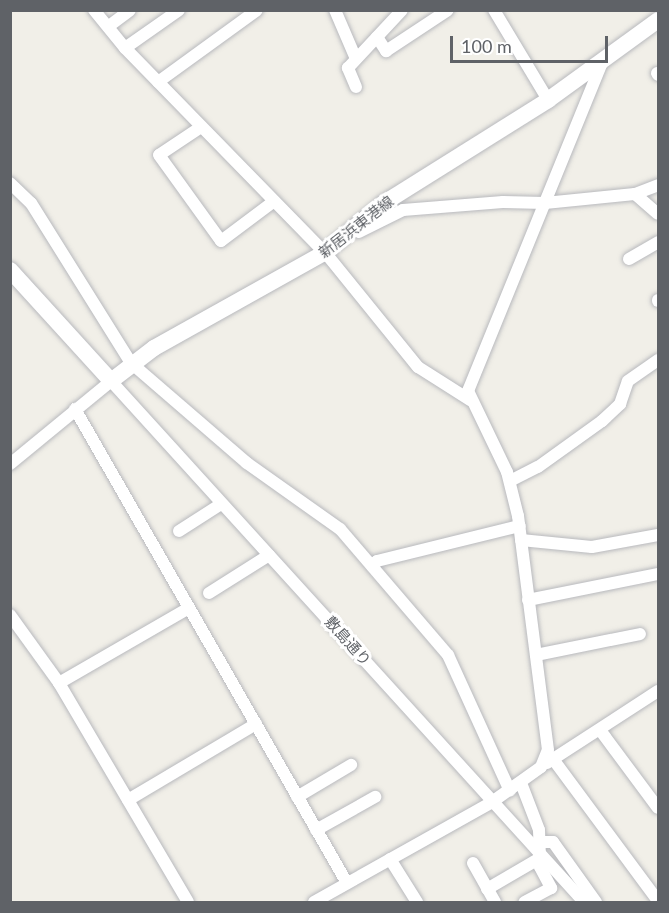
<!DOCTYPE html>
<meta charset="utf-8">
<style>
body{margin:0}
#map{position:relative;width:669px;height:913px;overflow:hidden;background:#f1efe8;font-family:Lato,"Noto Sans JP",sans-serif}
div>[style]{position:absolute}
.roads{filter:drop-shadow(0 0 2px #b8b9bd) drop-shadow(0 0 2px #b8b9bd)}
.street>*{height:12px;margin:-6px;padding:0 6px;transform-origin:6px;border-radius:6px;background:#fff}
.secondary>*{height:16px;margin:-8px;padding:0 8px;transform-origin:8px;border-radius:8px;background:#fff}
span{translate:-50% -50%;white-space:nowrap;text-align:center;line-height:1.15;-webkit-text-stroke:6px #fff;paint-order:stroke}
.street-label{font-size:15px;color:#5f6267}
.frame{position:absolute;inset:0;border:12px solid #5f6267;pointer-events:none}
.scale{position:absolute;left:450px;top:36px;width:158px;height:27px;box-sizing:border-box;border:3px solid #5f6267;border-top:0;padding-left:8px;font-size:18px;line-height:21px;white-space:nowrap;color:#5f6267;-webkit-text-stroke:4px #fff;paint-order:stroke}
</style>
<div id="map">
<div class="roads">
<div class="street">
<i style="left:94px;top:10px;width:49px;rotate:50.8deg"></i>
<i style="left:125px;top:48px;width:291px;rotate:45.7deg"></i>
<i style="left:328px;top:256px;width:143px;rotate:51deg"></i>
<i style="left:418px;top:367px;width:62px;rotate:32.4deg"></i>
<i style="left:335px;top:10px;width:53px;rotate:66.8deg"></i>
<i style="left:494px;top:10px;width:105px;rotate:59deg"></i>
<i style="left:109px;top:26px;width:26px;rotate:-37deg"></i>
<i style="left:377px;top:37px;width:17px;rotate:57deg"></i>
<i style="left:386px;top:51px;width:74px;rotate:-33.5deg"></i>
<i style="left:125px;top:48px;width:66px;rotate:-35.1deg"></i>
<i style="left:657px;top:73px;width:2px;rotate:63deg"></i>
<i style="left:158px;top:82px;width:122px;rotate:-36deg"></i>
<i style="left:356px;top:87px;width:21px;rotate:-113deg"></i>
<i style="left:348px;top:68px;width:79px;rotate:-47deg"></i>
<i style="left:201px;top:127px;width:50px;rotate:146.3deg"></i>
<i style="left:159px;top:155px;width:106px;rotate:54.2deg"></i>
<i style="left:221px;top:241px;width:65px;rotate:-36.9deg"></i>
<i style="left:10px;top:183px;width:29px;rotate:44deg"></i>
<i style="left:31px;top:203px;width:189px;rotate:58deg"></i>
<i style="left:131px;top:363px;width:153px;rotate:40.8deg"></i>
<i style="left:247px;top:463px;width:114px;rotate:35.4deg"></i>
<i style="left:340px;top:529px;width:166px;rotate:49.4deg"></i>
<i style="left:448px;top:655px;width:149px;rotate:65.5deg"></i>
<i style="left:635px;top:194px;width:25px;rotate:-21deg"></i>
<i style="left:359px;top:232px;width:49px;rotate:-26.6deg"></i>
<i style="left:403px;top:210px;width:100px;rotate:-4.6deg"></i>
<i style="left:503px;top:202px;width:42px;rotate:1.4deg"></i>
<i style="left:545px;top:203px;width:90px;rotate:-5.7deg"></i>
<i style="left:635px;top:194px;width:30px;rotate:41deg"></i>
<i style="left:629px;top:259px;width:34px;rotate:-30deg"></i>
<i style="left:658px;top:301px;width:1px;rotate:-90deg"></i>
<i style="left:75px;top:409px;width:546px;rotate:60.15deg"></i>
<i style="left:10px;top:464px;width:131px;rotate:-39.4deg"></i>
<i style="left:111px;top:381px;width:704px;rotate:47.76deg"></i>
<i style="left:510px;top:481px;width:31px;rotate:-27deg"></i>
<i style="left:538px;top:467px;width:79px;rotate:-35.7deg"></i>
<i style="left:602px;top:421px;width:25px;rotate:-43deg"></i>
<i style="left:620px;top:404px;width:24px;rotate:-71deg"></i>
<i style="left:628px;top:381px;width:37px;rotate:-35deg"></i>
<i style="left:179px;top:531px;width:50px;rotate:-32.7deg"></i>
<i style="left:521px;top:540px;width:71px;rotate:5.6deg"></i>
<i style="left:592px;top:547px;width:67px;rotate:-10.3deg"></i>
<i style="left:372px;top:566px;width:7px;rotate:-45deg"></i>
<i style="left:377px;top:561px;width:147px;rotate:-13.8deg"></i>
<i style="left:209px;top:593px;width:71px;rotate:-32.3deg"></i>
<i style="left:528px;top:600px;width:133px;rotate:-11.3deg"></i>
<i style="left:10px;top:615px;width:84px;rotate:54.2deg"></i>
<i style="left:59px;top:683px;width:254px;rotate:59.5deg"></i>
<i style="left:536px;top:655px;width:106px;rotate:-11.4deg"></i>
<i style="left:59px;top:683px;width:150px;rotate:-30deg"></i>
<i style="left:600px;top:730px;width:97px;rotate:53.4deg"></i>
<i style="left:553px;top:759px;width:177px;rotate:53.5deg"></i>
<i style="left:547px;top:763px;width:132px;rotate:-33deg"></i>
<i style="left:521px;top:783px;width:50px;rotate:69deg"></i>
<i style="left:539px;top:830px;width:37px;rotate:88deg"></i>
<i style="left:540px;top:867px;width:24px;rotate:62deg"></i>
<i style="left:551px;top:888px;width:30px;rotate:152deg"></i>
<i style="left:297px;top:797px;width:63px;rotate:-30.7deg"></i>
<i style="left:128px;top:800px;width:149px;rotate:-30.7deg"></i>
<i style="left:316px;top:830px;width:68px;rotate:-29.2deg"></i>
<i style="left:541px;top:842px;width:12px"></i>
<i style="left:553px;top:842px;width:74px;rotate:54.4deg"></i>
<i style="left:390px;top:859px;width:51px;rotate:57.9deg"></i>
<i style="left:473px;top:863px;width:45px;rotate:60.6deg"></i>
<i style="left:487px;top:889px;width:64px;rotate:-30.2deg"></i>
<i style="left:314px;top:902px;width:204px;rotate:-29.3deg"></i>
<i style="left:492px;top:802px;width:60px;rotate:-35.5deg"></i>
<i style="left:541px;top:767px;width:18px;rotate:-68deg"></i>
<i style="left:548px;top:750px;width:236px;rotate:-97.3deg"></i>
<i style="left:518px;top:516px;width:45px;rotate:-104deg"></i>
<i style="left:507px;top:472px;width:90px;rotate:-115.7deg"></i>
<i style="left:468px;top:391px;width:355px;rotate:-67.8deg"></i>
</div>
<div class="secondary">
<i style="left:10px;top:270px;width:150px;rotate:47.7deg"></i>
<i style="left:111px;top:381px;width:54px;rotate:-37.5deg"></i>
<i style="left:154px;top:348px;width:195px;rotate:-29.2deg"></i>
<i style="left:324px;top:253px;width:78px;rotate:-39.8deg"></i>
<i style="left:384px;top:203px;width:194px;rotate:-32.1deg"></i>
<i style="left:548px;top:100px;width:136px;rotate:-36deg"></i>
</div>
</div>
<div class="street-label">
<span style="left:356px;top:227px;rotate:-38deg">新居浜東港線</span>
<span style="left:348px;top:641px;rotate:48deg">敷島通り</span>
</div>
<div class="frame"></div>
<div class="scale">100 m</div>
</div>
